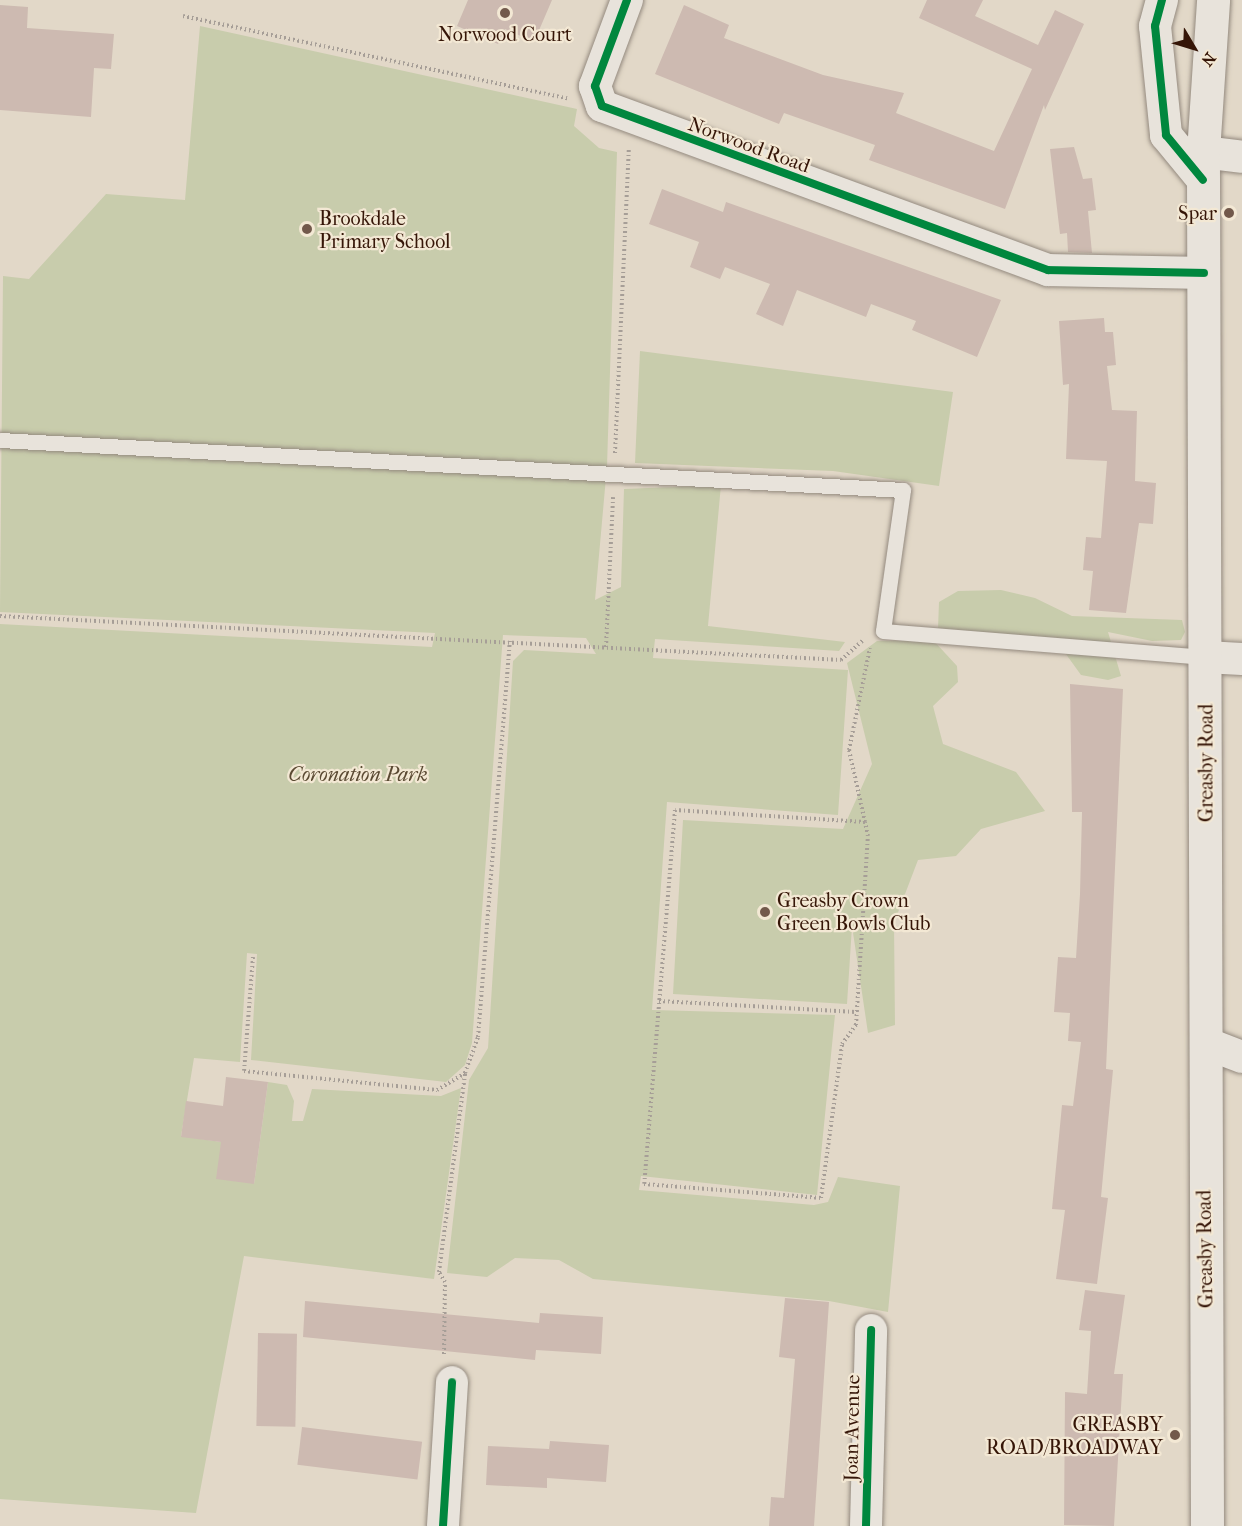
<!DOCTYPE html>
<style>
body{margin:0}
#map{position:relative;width:1242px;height:1526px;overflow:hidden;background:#e2d8c8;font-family:"IM FELL French Canon",serif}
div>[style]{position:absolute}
.green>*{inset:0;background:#c8ccac}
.building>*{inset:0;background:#cdbab1;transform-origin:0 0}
.path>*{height:4px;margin-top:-2px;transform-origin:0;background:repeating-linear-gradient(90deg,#a69e97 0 1.5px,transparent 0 4.5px)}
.roads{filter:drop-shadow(0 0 2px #948a7f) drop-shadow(0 0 2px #948a7f)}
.service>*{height:15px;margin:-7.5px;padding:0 7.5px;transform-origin:7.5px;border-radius:7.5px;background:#e8e3db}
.minor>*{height:32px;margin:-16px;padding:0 16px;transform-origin:16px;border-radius:16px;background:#e8e3db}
.secondary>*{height:33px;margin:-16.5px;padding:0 16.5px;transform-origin:16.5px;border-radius:16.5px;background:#e8e3db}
.cycleway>*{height:8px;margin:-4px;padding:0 4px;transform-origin:4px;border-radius:4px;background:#00873e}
.dots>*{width:16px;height:16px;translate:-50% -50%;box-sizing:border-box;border:3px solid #f3e8d4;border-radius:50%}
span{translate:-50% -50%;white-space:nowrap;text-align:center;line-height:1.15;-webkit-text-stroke:4.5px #f3e8d4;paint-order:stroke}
.poi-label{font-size:20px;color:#351507}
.right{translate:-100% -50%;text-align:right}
.left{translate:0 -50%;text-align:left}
.street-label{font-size:20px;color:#351507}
.park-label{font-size:20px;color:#5a4932;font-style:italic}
.north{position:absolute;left:1164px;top:18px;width:60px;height:60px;-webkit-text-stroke:4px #f3e8d4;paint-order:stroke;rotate:128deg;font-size:16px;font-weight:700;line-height:24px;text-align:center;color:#351507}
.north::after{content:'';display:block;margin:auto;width:21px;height:27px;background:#351507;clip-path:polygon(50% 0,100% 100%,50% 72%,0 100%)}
</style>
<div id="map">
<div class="green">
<i style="clip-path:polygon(200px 26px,577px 109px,574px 126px,599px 148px,617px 152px,607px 466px,595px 600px,621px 587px,624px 489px,721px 485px,708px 626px,845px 642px,839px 651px,655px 639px,653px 658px,848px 670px,838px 815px,667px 802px,652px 1010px,835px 1015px,817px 1195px,641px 1176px,639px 1190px,814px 1205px,828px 1202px,838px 1177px,900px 1186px,888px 1312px,829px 1301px,593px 1279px,559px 1260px,515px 1258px,487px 1277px,447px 1273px,469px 1080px,488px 1048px,513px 661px,524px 650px,596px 654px,586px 638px,503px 635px,472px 1043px,465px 1065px,446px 1082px,251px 1060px,257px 954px,247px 953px,240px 1062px,194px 1058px,181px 1136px,221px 1142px,254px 1184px,268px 1082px,287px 1085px,294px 1101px,292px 1121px,303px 1121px,312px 1089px,441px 1096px,461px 1088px,434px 1279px,244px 1256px,196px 1513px,0 1499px,0 624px,432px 647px,435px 633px,0 612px,3px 276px,29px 279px,106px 194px,185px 200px)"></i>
<i style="clip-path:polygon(640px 351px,953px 392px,939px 486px,833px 471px,635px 463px)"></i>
<i style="clip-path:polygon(1001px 590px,1035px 598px,1072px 616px,1182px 620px,1185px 632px,1181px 640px,1152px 641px,1108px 632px,1121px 676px,1108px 680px,1081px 675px,1063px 650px,938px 628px,939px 602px,958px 591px)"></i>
<i style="clip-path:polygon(933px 640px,957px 666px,958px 682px,933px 706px,943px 744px,1016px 772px,1045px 811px,981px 829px,956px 856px,918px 860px,894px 923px,895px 1025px,868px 1033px,852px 926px,847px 1004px,673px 994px,683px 820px,843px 829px,872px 764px,847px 663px,877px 641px)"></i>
</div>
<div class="building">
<i style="clip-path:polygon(468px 0,552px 0,534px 42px,505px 29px,498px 44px,457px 26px)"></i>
<i style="clip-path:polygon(927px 0,983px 0,975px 16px,1038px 45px,1055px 10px,1084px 24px,1045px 110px,1044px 105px,1005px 209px,869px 160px,875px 145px,784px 113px,779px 124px,655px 74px,684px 5px,729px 25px,724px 38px,823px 75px,904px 93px,896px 113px,994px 151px,1032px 69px,919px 18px)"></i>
<i style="clip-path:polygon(0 5px,28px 7px,27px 28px,114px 34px,111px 69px,94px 68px,91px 117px,0 110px)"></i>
<i style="clip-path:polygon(1074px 147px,1083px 179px,1092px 178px,1096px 210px,1088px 211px,1092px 253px,1068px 252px,1067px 233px,1060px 234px,1050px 149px)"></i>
<i style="clip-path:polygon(662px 189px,723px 212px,726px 202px,1001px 300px,977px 357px,912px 330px,916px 321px,871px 304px,866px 317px,797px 290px,783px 326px,756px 314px,770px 284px,725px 267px,720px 279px,690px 267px,699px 242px,649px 224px)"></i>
<i style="clip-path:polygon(1104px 318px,1105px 332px,1113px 332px,1116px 365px,1107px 366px,1112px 410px,1137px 411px,1135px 481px,1156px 483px,1153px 524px,1139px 523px,1126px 613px,1089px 610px,1093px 571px,1083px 570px,1086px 537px,1101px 538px,1107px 461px,1066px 459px,1069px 384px,1063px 385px,1059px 321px)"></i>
<i style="clip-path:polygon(1070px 684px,1123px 689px,1106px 1069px,1113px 1070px,1101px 1197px,1108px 1198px,1097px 1284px,1056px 1279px,1065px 1210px,1052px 1209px,1062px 1105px,1073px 1106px,1081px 1042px,1068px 1041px,1070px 1013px,1054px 1012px,1058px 957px,1076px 958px,1080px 894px,1082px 812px,1072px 812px)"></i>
<i style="clip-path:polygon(226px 1077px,268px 1082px,254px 1184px,216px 1179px,221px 1142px,181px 1137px,186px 1101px,223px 1106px)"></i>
<i style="clip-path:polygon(1085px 1290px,1125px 1295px,1114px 1374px,1123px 1374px,1114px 1526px,1064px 1525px,1065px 1392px,1087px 1394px,1091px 1331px,1079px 1330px)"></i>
<i style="clip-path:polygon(785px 1298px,829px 1302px,814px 1526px,769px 1526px,771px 1497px,784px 1498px,795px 1359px,779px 1357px)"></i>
<i style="clip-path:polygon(305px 1301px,539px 1323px,540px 1313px,603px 1317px,601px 1354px,536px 1350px,535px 1360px,303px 1337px)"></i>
<i style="left:258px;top:1333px;width:39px;height:93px;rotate:1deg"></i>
<i style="left:302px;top:1427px;width:121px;height:38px;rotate:7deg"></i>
<i style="clip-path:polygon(550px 1441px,609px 1445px,606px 1482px,547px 1478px,547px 1488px,486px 1485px,488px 1446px,549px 1449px)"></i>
</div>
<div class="path">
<i style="left:183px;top:16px;width:393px;rotate:12.1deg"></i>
<i style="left:615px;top:453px;width:304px;rotate:-87.4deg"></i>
<i style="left:0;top:616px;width:842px;rotate:2.99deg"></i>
<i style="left:841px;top:660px;width:30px;rotate:-42deg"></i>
<i style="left:606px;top:647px;width:150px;rotate:-87.3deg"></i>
<i style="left:865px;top:822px;width:190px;rotate:-176.4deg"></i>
<i style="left:675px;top:810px;width:375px;rotate:94.7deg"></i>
<i style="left:644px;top:1184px;width:178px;rotate:4.5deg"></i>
<i style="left:821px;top:1198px;width:155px;rotate:-82.2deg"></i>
<i style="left:842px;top:1044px;width:24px;rotate:-54deg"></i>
<i style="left:856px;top:1025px;width:189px;rotate:-86.4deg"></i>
<i style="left:868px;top:836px;width:14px;rotate:-102deg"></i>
<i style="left:865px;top:822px;width:74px;rotate:-102.5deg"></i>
<i style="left:849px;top:750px;width:104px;rotate:-78.4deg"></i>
<i style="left:253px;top:957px;width:114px;rotate:94.5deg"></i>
<i style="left:244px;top:1071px;width:194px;rotate:5.6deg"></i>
<i style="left:437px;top:1090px;width:33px;rotate:-31deg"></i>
<i style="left:465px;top:1073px;width:38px;rotate:-70deg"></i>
<i style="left:478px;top:1037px;width:398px;rotate:-85.4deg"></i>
<i style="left:659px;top:1001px;width:197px;rotate:3.2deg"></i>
<i style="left:444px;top:1354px;width:72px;rotate:-89.2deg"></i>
<i style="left:445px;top:1282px;width:12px;rotate:-121deg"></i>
<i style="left:439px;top:1272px;width:200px;rotate:-82.5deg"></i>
</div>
<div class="roads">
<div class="service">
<i style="left:0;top:440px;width:904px;rotate:3.17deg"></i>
<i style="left:903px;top:490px;width:142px;rotate:98.1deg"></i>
<i style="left:883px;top:631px;width:323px;rotate:4.6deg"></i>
</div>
<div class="minor">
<i style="left:627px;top:0;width:92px;rotate:110.4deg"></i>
<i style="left:595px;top:86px;width:21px;rotate:71deg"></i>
<i style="left:602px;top:106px;width:475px;rotate:20.2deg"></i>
<i style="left:1048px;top:270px;width:156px;rotate:1.1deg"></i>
<i style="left:1162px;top:0;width:27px;rotate:105deg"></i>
<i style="left:1155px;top:26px;width:110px;rotate:84.2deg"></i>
<i style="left:1166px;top:135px;width:58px;rotate:50.6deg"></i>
<i style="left:1203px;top:152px;width:39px;rotate:7deg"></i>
<i style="left:1205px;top:657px;width:37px;rotate:3deg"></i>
<i style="left:1208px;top:1044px;width:36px;rotate:21deg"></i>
<i style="left:443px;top:1526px;width:144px;rotate:-86.4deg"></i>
<i style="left:866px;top:1526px;width:196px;rotate:-88.5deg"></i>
</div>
<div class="secondary">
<i style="left:1207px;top:1526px;width:1374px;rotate:-90.17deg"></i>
<i style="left:1203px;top:152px;width:152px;rotate:-86.2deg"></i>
</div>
</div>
<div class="cycleway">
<i style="left:627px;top:0;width:92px;rotate:110.4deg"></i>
<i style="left:595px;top:86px;width:21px;rotate:71deg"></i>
<i style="left:602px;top:106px;width:475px;rotate:20.2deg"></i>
<i style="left:1048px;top:270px;width:156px;rotate:1.1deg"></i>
<i style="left:1162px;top:0;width:27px;rotate:105deg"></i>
<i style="left:1155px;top:26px;width:110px;rotate:84.2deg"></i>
<i style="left:1166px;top:135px;width:58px;rotate:50.6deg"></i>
<i style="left:443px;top:1526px;width:144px;rotate:-86.4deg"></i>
<i style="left:866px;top:1526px;width:196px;rotate:-88.5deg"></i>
</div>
<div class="dots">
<i style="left:505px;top:13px;background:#72594b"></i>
<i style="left:1229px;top:213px;background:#72594b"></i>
<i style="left:307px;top:229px;background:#72594b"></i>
<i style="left:765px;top:912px;background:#72594b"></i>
<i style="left:1175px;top:1435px;background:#72594b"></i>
</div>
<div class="poi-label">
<span style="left:505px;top:34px">Norwood Court</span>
<span class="right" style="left:1217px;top:213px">Spar</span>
<span class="left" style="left:319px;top:230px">Brookdale<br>Primary School</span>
<span class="left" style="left:777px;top:912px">Greasby Crown<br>Green Bowls Club</span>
<span class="right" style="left:1163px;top:1436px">GREASBY<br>ROAD/BROADWAY</span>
</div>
<div class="street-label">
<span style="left:749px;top:145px;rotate:20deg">Norwood Road</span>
<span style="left:1206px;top:763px;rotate:-90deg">Greasby Road</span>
<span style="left:1205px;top:1249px;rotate:-91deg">Greasby Road</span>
<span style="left:852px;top:1428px;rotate:-89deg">Joan Avenue</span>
</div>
<div class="park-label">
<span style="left:358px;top:774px">Coronation Park</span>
</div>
<div class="north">N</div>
</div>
